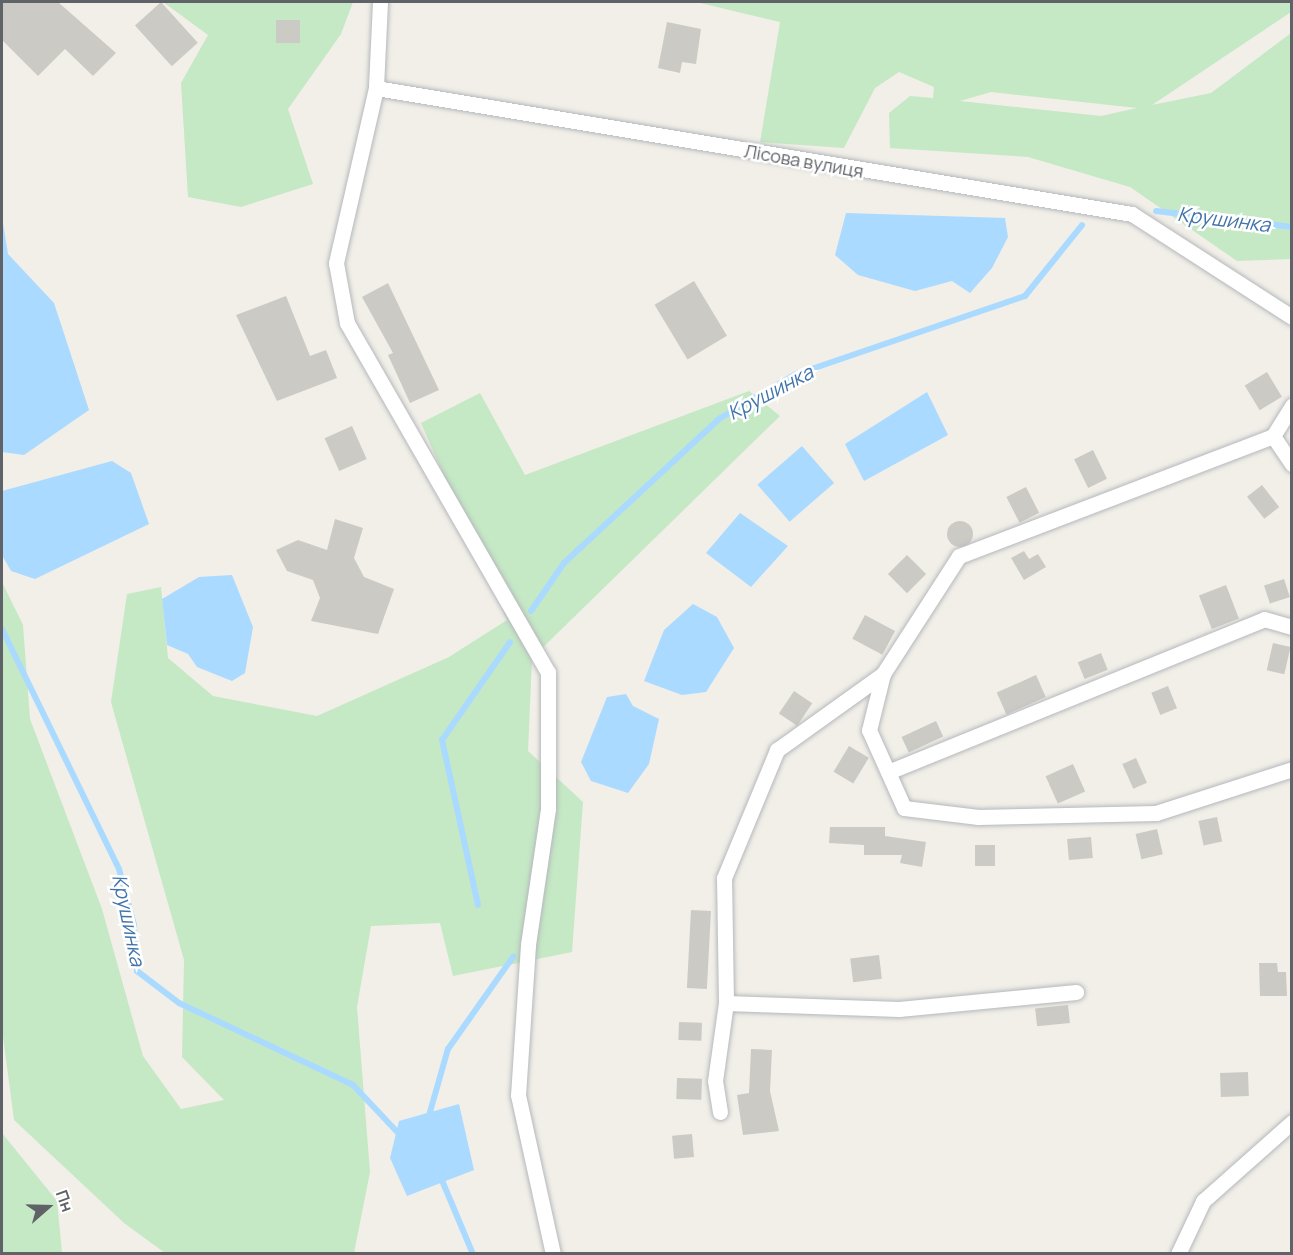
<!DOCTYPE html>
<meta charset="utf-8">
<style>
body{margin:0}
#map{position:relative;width:1293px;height:1255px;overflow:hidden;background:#f1efe8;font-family:Manrope,sans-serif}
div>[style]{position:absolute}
.green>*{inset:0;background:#c5e8c5}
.water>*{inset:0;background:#aadaff;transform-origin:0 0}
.stream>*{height:6px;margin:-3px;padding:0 3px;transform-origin:3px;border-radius:3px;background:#aadaff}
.building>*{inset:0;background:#cccac5;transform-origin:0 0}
.round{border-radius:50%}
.roads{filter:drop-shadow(0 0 2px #b5b8bc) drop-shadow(0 0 2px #b5b8bc)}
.minor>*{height:15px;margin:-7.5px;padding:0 7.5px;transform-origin:7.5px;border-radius:7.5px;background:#fff}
span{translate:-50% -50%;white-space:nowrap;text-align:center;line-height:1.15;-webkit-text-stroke:5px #fff;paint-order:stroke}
.street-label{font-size:18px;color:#5f6368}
.water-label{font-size:20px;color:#4174aa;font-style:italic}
.frame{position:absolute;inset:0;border:3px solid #5f6368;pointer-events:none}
.north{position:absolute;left:18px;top:1177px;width:60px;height:60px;-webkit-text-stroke:4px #fff;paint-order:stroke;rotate:70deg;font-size:16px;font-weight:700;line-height:24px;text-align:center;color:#5f6368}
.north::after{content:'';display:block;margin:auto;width:21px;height:27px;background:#5f6368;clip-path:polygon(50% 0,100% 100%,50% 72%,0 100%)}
</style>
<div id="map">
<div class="green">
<i style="clip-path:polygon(163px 2px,353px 2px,341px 34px,288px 109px,313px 184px,241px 207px,188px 197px,181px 83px,208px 35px)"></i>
<i style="clip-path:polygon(evenodd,696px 2px,1291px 2px,1291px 12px,1152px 105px,1211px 93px,1291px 33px,1291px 259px,1237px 261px,1130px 187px,1028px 157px,890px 148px,889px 113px,910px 96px,933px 98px,934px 87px,899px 72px,875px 88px,844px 148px,760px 142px,780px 22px,696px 2px,991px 92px,1137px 108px,1101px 116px,960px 101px,991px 92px)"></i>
<i style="clip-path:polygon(749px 391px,780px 416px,532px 658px,528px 751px,583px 802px,572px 952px,453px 976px,440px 923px,371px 926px,357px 1007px,370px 1172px,354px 1253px,165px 1253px,124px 1223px,14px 1120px,2px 1029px,2px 582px,23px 625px,30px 719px,102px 909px,143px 1056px,181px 1109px,224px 1100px,182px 1057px,184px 960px,111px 702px,127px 594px,161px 587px,168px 658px,213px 696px,317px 716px,449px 657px,507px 620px,421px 423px,480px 393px,525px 475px)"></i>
<i style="clip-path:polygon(2px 1133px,57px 1201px,62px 1253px,2px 1253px)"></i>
</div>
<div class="water">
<i style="clip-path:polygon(846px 213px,1005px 218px,1008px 237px,992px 268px,970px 293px,952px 281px,915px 291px,858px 275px,835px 255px)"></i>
<i style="clip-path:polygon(2px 217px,8px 254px,54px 303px,89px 410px,24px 455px,2px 452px)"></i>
<i style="clip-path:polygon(927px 392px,948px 435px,864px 481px,845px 444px)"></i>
<i style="left:802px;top:446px;width:49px;height:59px;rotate:49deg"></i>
<i style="clip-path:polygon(112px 461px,131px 473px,149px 524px,35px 579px,11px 571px,2px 555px,2px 491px)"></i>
<i style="clip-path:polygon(740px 513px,788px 546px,751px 587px,706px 553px)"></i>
<i style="clip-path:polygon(232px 575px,253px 627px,245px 673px,232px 681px,197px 667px,188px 654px,167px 645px,162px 599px,199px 577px)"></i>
<i style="clip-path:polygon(693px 604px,717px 617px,734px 648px,706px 692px,682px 695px,644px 681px,664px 630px)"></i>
<i style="clip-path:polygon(626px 694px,633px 706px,659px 719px,649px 764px,628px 793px,591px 781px,581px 762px,607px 697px)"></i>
<i style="clip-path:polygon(459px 1104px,474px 1170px,407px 1196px,390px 1158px,399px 1121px)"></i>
</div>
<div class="stream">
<i style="left:1156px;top:211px;width:137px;rotate:6.7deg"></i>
<i style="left:531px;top:611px;width:58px;rotate:-55.5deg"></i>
<i style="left:564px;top:563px;width:212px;rotate:-42.9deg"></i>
<i style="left:719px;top:419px;width:87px;rotate:-30.4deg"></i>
<i style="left:794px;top:375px;width:244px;rotate:-18.9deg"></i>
<i style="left:1025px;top:296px;width:91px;rotate:-51.2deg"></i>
<i style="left:2px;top:629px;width:267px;rotate:64deg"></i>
<i style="left:119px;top:869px;width:58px;rotate:75deg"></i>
<i style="left:134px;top:925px;width:46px;rotate:86.3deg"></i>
<i style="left:137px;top:971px;width:53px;rotate:37.3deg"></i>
<i style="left:179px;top:1003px;width:192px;rotate:25.2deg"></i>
<i style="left:353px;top:1085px;width:70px;rotate:46.7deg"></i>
<i style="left:478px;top:905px;width:169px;rotate:-102.3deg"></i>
<i style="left:442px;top:740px;width:119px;rotate:-55.2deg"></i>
<i style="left:428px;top:1119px;width:73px;rotate:-74.1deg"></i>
<i style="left:448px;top:1049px;width:113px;rotate:-54.8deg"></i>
<i style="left:441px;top:1178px;width:82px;rotate:67.2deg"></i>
</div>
<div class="building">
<i style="clip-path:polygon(2px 2px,58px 2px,116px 53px,93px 76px,65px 49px,38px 76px,2px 40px)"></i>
<i style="left:161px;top:2px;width:55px;height:35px;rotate:48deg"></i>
<i style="left:276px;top:20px;width:24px;height:23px"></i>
<i style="clip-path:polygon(667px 22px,701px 29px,696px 64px,682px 62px,680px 73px,658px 68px)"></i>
<i style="left:694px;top:281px;width:64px;height:46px;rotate:59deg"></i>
<i style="clip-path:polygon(388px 283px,439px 390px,410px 403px,388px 355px,393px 353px,362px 297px)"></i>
<i style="clip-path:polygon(286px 296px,310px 356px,326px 350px,337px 378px,277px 401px,236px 315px)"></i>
<i style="left:1267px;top:372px;width:29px;height:26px;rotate:59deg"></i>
<i style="left:352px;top:426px;width:36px;height:30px;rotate:66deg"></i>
<i style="left:1093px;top:450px;width:32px;height:21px;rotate:64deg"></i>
<i style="left:1262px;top:485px;width:28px;height:19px;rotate:52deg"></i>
<i style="left:1026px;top:487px;width:29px;height:22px;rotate:63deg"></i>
<i style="clip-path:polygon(335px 519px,363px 528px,354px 558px,364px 577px,394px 589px,378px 634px,311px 621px,320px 598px,313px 580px,287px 571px,276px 550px,298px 540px,327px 550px)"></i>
<i class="round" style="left:947px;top:521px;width:26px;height:26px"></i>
<i style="clip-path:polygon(1024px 551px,1029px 559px,1038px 554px,1046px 567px,1024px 580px,1011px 558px)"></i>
<i style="left:907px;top:555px;width:27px;height:27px;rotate:45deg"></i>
<i style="left:1284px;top:579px;width:19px;height:21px;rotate:72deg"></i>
<i style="left:1226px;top:585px;width:36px;height:29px;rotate:69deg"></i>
<i style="left:865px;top:615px;width:34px;height:27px;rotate:28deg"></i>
<i style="left:1273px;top:643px;width:18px;height:28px;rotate:13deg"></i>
<i style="left:1101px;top:653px;width:18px;height:25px;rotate:68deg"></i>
<i style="left:1036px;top:675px;width:24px;height:43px;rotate:66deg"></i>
<i style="left:1168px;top:686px;width:24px;height:18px;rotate:68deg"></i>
<i style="left:794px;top:691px;width:22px;height:27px;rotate:34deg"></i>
<i style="left:936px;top:721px;width:17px;height:38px;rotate:65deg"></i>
<i style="left:849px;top:746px;width:23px;height:30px;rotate:31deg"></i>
<i style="left:1136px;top:758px;width:27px;height:15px;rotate:66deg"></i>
<i style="left:1073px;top:764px;width:30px;height:30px;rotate:66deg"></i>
<i style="left:1217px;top:817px;width:25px;height:19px;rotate:78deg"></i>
<i style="clip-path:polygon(830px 827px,885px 827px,885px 836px,926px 842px,922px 867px,900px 863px,902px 855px,864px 855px,864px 845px,829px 843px)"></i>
<i style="left:1157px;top:829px;width:26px;height:22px;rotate:77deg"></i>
<i style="left:1091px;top:837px;width:21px;height:24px;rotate:85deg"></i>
<i style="left:995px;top:845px;width:21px;height:20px;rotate:90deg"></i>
<i style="left:691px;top:910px;width:20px;height:78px;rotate:3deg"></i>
<i style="left:879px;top:955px;width:24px;height:29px;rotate:83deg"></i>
<i style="clip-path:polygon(1259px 963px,1277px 963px,1278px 972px,1286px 972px,1287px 996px,1260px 996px)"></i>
<i style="left:1068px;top:1005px;width:18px;height:33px;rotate:84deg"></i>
<i style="left:679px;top:1022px;width:23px;height:18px;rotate:2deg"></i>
<i style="clip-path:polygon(751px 1049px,772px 1050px,770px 1091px,779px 1131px,743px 1135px,737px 1095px,749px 1093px)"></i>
<i style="left:1248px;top:1072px;width:24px;height:28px;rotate:88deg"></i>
<i style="left:677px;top:1078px;width:25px;height:21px;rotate:2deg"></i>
<i style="left:692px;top:1134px;width:23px;height:20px;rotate:85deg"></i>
</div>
<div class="roads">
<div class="minor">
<i style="left:380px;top:2px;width:86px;rotate:92.7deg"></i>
<i style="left:376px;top:88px;width:766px;rotate:9.46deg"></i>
<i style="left:1132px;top:214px;width:190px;rotate:32.8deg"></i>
<i style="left:376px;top:88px;width:180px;rotate:102.9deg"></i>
<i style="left:336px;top:263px;width:61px;rotate:79.6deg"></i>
<i style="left:347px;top:323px;width:403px;rotate:60.1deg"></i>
<i style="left:548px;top:672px;width:137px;rotate:90deg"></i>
<i style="left:548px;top:809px;width:137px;rotate:98.4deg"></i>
<i style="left:528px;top:945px;width:150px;rotate:93.8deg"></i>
<i style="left:518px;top:1095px;width:163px;rotate:77.6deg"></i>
<i style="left:1273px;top:436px;width:34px;rotate:56deg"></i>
<i style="left:883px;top:674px;width:58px;rotate:104deg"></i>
<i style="left:869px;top:730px;width:85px;rotate:65.8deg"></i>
<i style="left:904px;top:808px;width:75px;rotate:6.9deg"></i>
<i style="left:978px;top:817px;width:178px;rotate:-1.3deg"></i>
<i style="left:1156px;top:813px;width:143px;rotate:-17.9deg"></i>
<i style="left:888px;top:772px;width:406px;rotate:-22.1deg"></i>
<i style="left:1264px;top:619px;width:29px;rotate:16deg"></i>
<i style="left:726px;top:1003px;width:173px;rotate:2deg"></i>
<i style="left:899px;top:1009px;width:178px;rotate:-5.5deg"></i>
<i style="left:720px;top:1112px;width:31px;rotate:-99deg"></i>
<i style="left:715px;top:1081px;width:79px;rotate:-82deg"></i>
<i style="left:726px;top:1003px;width:125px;rotate:-90.9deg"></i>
<i style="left:724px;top:878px;width:139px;rotate:-67.5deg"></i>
<i style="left:777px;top:750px;width:130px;rotate:-35.6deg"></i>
<i style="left:883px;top:674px;width:140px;rotate:-57.2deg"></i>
<i style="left:959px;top:556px;width:336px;rotate:-20.9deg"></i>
<i style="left:1273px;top:436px;width:36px;rotate:-58deg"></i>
<i style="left:1178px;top:1254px;width:59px;rotate:-64.7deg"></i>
<i style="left:1203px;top:1201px;width:119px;rotate:-41.6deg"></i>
</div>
</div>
<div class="street-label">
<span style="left:804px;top:161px;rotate:10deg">Лісова вулиця</span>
</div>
<div class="water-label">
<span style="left:1224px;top:219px;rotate:7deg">Крушинка</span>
<span style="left:770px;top:392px;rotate:-28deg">Крушинка</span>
<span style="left:129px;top:920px;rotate:78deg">Крушинка</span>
</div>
<div class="frame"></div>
<div class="north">Пн</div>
</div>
